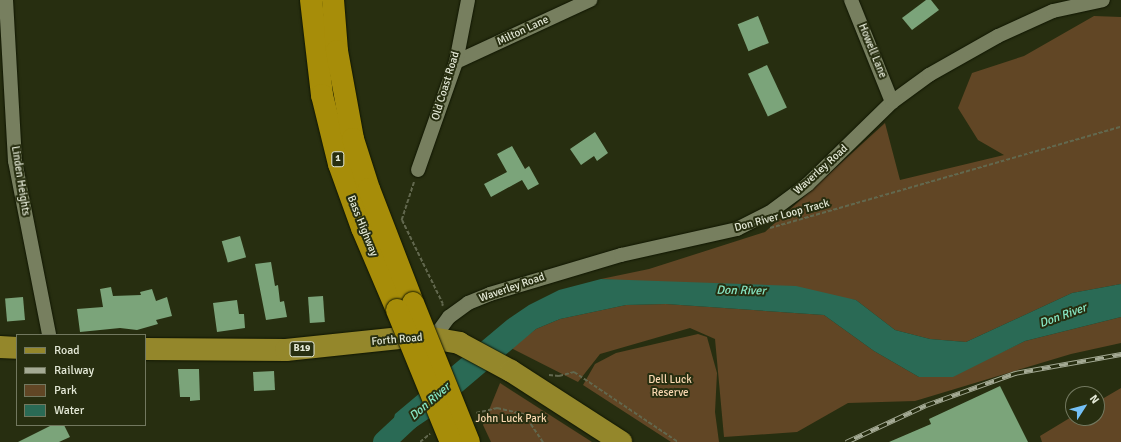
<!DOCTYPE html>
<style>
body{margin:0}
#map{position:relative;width:1121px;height:442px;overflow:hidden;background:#272e10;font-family:Signika,sans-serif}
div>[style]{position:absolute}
.green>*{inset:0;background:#614625}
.water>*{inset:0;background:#2a6a55}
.river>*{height:22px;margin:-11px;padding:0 11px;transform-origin:11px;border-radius:11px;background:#2a6a55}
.building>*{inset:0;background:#7ba47a;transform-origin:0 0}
.path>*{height:2px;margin-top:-1px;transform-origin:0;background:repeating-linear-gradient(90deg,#62684e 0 4px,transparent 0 6px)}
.roads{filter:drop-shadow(0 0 1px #101600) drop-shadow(0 0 1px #101600)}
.minor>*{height:14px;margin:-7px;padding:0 7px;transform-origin:7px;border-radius:7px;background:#777f5f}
.primary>*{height:22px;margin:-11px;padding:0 11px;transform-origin:11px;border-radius:11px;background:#94872b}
.motorway>*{height:22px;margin:-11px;padding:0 11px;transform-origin:11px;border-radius:11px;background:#a78d09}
.rail>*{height:4.5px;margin-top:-2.25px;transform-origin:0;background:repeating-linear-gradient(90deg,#272e10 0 9px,#a4aa94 0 18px);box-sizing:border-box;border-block:1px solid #a4aa94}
.bridges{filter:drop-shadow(0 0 1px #101600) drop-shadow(0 0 1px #101600)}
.motorway-bridge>*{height:22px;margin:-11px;padding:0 11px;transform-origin:11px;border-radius:11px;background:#a78d09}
span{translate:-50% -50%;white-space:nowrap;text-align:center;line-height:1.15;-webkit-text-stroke:4px #272e10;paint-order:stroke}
.shield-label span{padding:1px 3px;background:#272e10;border:1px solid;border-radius:3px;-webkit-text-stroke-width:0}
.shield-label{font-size:10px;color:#e3e8d6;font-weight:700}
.street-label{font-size:11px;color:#e3e8d6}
.park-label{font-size:11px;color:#f9d8b1}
.water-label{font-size:12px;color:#88e8c5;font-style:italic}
.legend{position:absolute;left:16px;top:334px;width:130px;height:92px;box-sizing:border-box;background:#272e10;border:1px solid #72785f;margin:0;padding:5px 7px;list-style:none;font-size:12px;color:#e3e8d6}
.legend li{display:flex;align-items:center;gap:8px;height:20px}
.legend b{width:20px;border:1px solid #72785f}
.north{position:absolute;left:1065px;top:386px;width:40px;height:40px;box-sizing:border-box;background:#272e10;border:1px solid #72785f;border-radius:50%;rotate:54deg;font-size:11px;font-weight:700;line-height:16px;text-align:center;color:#e3e8d6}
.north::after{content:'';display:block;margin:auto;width:14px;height:18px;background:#74c0f6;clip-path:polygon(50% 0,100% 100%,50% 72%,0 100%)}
</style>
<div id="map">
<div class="green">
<i style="clip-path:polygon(1094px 16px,1121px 17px,1121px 284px,1072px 293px,966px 342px,930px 339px,895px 330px,856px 300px,601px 279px,649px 269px,765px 232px,885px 123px,900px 180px,1004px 155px,978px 140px,958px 108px,972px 73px,1024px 56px)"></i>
<i style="clip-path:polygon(666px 304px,824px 315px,874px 351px,919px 377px,1004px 351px,1025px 341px,1121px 317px,1121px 343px,1071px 354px,915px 401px,848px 403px,797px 432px,724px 437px,715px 339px,690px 328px,600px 354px,578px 382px,511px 348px,536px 329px,560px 319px,626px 305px)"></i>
<i style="clip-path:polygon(698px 334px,707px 337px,717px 373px,715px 412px,719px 442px,671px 442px,583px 385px,595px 364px,616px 353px)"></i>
<i style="clip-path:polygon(500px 383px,592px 442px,491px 442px,483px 425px)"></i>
<i style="clip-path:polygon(1121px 388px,1121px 442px,1042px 442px,1040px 436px,1073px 416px,1097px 418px,1097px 402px)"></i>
</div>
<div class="water">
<i style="clip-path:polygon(601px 279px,796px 286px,856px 300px,895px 330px,930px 339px,966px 342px,1072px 293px,1121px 284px,1121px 317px,1025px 341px,953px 377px,919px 377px,874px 351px,824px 315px,666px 304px,626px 305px,560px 319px,536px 329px,437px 413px,406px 434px,389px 436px,395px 414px,507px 320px,529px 305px,559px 290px)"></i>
</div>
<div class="river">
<i style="left:384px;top:442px;width:37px;rotate:-43deg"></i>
</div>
<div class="building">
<i style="clip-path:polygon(926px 0,931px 0,939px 10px,912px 30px,902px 18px)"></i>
<i style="left:758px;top:16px;width:29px;height:22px;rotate:68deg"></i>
<i style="left:767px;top:65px;width:47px;height:21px;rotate:65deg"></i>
<i style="clip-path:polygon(595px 132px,608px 153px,597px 161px,594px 156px,581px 165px,570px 149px)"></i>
<i style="clip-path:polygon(512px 146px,525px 169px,529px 166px,539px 184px,528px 190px,522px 180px,491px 197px,484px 184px,507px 172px,497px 154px)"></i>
<i style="left:240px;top:236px;width:22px;height:19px;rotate:74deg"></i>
<i style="clip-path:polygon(271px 262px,275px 286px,278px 285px,280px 302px,284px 301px,287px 317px,266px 320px,255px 264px)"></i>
<i style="clip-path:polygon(111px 287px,113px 296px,141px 295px,140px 292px,152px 289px,156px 301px,167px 297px,172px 316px,156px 320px,158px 324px,137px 330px,120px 328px,80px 332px,77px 309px,103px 307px,100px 289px)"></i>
<i style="left:323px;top:296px;width:26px;height:15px;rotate:86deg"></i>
<i style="left:23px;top:297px;width:23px;height:18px;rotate:85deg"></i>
<i style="clip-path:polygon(237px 300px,239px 314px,244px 314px,245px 328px,217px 332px,213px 303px)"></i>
<i style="clip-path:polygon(178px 369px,199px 369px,200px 400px,190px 401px,190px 397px,180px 397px)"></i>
<i style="left:274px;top:371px;width:19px;height:21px;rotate:87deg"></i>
<i style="clip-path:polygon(1000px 386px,1028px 442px,889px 442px,931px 424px,929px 419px)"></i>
<i style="clip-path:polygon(52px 425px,64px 425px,70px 437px,59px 442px,18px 442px)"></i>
</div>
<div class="path">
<i style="left:414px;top:182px;width:40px;rotate:108deg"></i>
<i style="left:402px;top:220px;width:93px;rotate:64deg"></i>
<i style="left:443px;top:304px;width:2px;rotate:117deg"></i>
<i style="left:770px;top:228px;width:365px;rotate:-16.1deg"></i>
<i style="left:549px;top:375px;width:10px;rotate:6deg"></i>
<i style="left:559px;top:376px;width:16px;rotate:-15deg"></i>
<i style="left:574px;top:372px;width:125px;rotate:33.9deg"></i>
<i style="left:476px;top:413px;width:22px;rotate:-13deg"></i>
<i style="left:497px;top:408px;width:28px;rotate:13deg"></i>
<i style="left:524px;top:414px;width:34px;rotate:56deg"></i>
<i style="left:420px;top:442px;width:13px;rotate:-39deg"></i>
</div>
<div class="roads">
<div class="minor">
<i style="left:6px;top:0;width:161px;rotate:86.8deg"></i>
<i style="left:15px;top:161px;width:177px;rotate:78.9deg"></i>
<i style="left:851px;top:0;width:110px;rotate:68.1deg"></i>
<i style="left:456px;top:62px;width:148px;rotate:-24.8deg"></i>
<i style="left:418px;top:170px;width:114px;rotate:-70.6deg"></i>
<i style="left:456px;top:62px;width:63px;rotate:-79deg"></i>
<i style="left:438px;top:339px;width:7px;rotate:-90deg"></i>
<i style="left:438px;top:332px;width:19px;rotate:-54deg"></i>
<i style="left:449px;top:317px;width:24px;rotate:-36deg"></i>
<i style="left:468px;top:303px;width:24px;rotate:-22deg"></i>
<i style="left:490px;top:294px;width:137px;rotate:-16.6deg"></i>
<i style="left:621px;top:255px;width:119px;rotate:-12.6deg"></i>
<i style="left:737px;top:229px;width:36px;rotate:-27deg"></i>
<i style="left:769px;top:213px;width:49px;rotate:-36.6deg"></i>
<i style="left:808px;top:184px;width:117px;rotate:-44.3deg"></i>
<i style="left:892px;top:102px;width:46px;rotate:-36.1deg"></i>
<i style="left:929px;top:75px;width:79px;rotate:-29.5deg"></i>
<i style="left:998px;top:36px;width:60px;rotate:-24.4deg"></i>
<i style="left:1053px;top:11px;width:51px;rotate:-12.4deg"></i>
</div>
<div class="primary">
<i style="left:0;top:347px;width:17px;rotate:3deg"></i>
<i style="left:145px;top:349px;width:141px;rotate:0.4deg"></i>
<i style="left:286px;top:350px;width:135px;rotate:-6deg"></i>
<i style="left:420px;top:336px;width:40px;rotate:10deg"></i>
<i style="left:459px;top:343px;width:59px;rotate:28.3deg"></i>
<i style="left:511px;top:371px;width:131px;rotate:32.8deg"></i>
</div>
<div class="motorway">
<i style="left:311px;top:0;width:96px;rotate:83.4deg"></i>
<i style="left:322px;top:95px;width:71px;rotate:76.2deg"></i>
<i style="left:339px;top:164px;width:68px;rotate:70.2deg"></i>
<i style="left:362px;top:228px;width:89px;rotate:66.9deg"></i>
<i style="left:333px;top:0;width:51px;rotate:85.5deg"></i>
<i style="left:337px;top:51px;width:89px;rotate:79.7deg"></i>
<i style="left:353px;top:139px;width:52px;rotate:72.3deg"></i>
<i style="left:369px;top:189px;width:122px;rotate:68.9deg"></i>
</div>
</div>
<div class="rail">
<i style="left:846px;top:442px;width:88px;rotate:-24.8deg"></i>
<i style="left:926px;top:405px;width:95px;rotate:-19.8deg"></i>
<i style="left:1015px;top:373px;width:108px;rotate:-10.2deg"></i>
</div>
<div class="bridges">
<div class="motorway-bridge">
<i style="left:413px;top:303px;width:150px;rotate:68.1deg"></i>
<i style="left:397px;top:310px;width:143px;rotate:67.8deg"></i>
</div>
</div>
<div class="shield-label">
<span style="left:338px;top:159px">1</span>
<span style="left:302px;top:349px">B19</span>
</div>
<div class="street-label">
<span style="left:523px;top:31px;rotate:-25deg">Milton Lane</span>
<span style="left:872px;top:51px;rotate:68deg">Howell Lane</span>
<span style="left:446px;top:86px;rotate:-73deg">Old Coast Road</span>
<span style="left:821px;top:170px;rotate:-42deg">Waverley Road</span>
<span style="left:20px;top:181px;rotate:81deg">Linden Heights</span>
<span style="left:782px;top:216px;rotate:-15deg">Don River Loop Track</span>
<span style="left:362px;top:226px;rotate:68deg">Bass Highway</span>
<span style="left:512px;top:288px;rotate:-19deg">Waverley Road</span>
<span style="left:397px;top:340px;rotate:-5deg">Forth Road</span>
</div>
<div class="park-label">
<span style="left:670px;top:387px">Dell Luck<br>Reserve</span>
<span style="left:511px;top:419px">John Luck Park</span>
</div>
<div class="water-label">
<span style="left:741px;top:291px;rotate:1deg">Don River</span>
<span style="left:1063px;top:316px;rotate:-20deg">Don River</span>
<span style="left:430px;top:402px;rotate:-41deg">Don River</span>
</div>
<ul class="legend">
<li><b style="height:5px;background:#94872b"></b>Road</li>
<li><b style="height:5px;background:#a4aa94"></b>Railway</li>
<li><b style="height:11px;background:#614625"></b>Park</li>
<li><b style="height:11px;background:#2a6a55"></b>Water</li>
</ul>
<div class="north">N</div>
</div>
